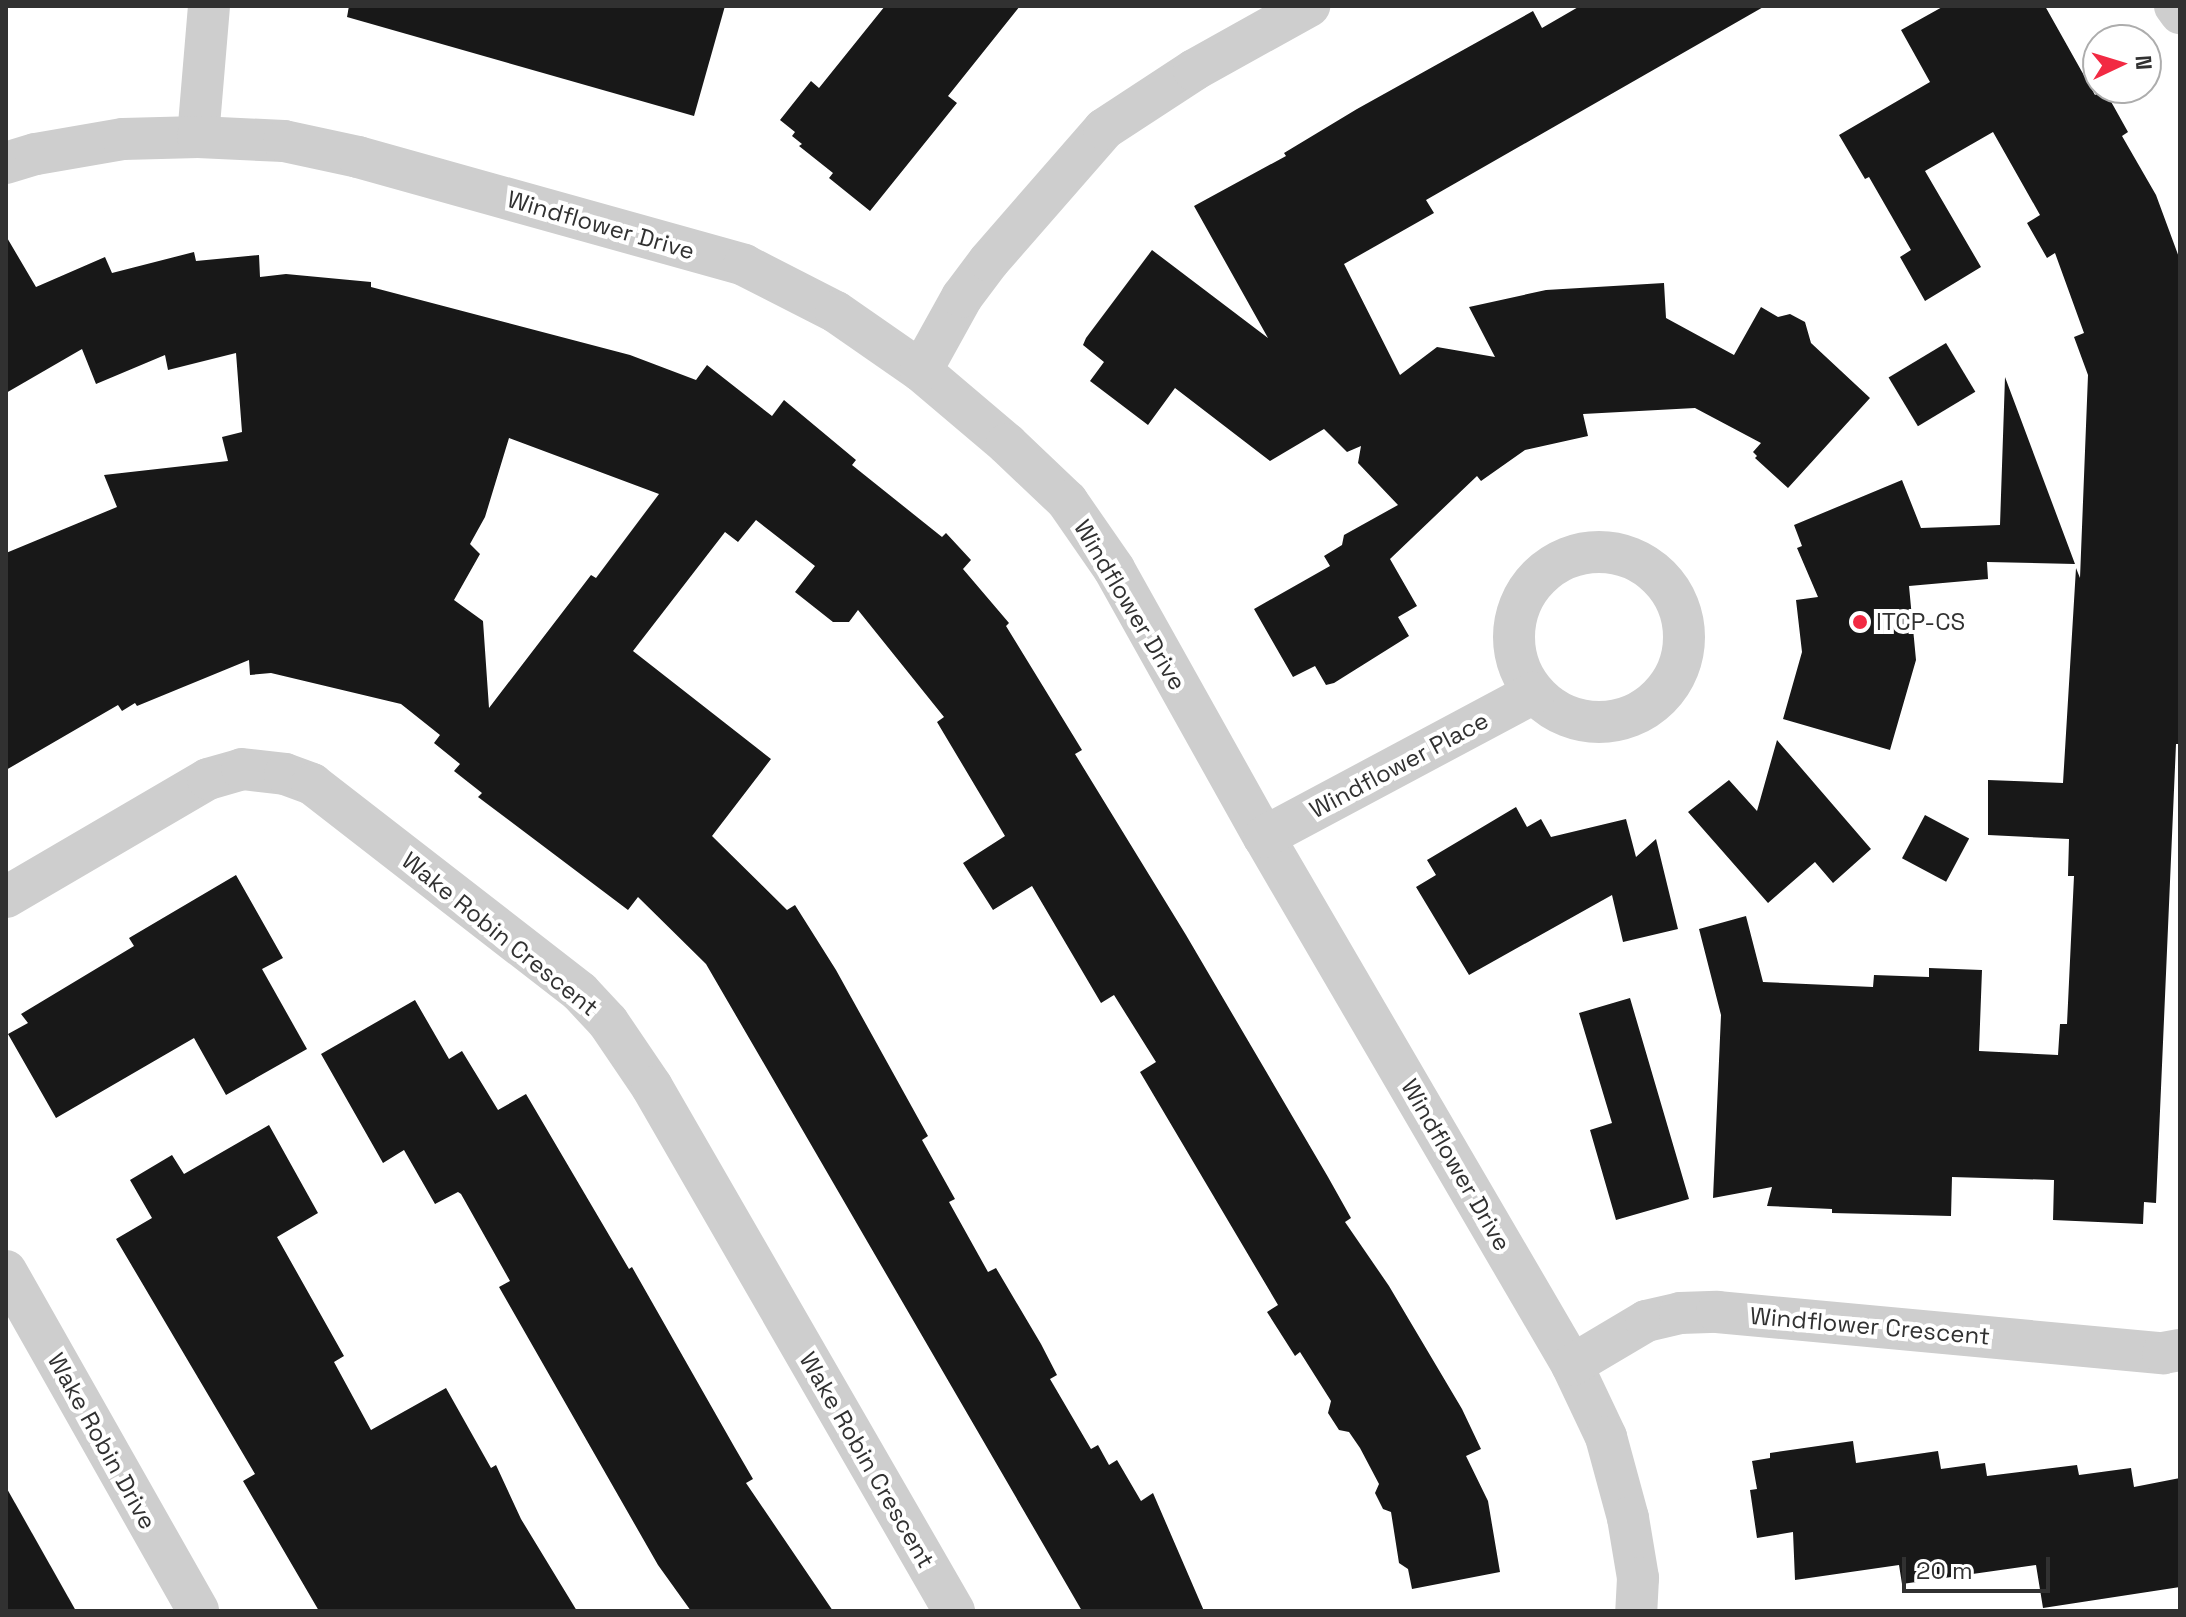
<!DOCTYPE html>
<style>
body{margin:0}
#map{position:relative;width:2186px;height:1617px;overflow:hidden;background:#fff;font-family:"Space Grotesk",sans-serif}
div>[style]{position:absolute}
.building>*{inset:0;background:#181818;transform-origin:0 0}
.street>*{height:42px;margin:-21px;padding:0 21px;transform-origin:21px;border-radius:21px;background:#cecece}
.street>.ring{margin:-21px;padding:0;box-sizing:content-box;background:none;border:42px solid #cecece;border-radius:50%}
.dots>*{width:22px;height:22px;translate:-50% -50%;box-sizing:border-box;border:4px solid #fff;border-radius:50%}
span{translate:-50% -50%;white-space:nowrap;text-align:center;line-height:1.15;-webkit-text-stroke:8px #fff;paint-order:stroke}
.street-label{font-size:24px;color:#313131}
.poi-label{font-size:24px;color:#313131}
.left{translate:0 -50%;text-align:left}
.frame{position:absolute;inset:0;border:8px solid #313131;pointer-events:none}
.north{position:absolute;left:2082px;top:24px;width:80px;height:80px;box-sizing:border-box;background:#fff;border:2px solid #adadad;border-radius:50%;rotate:86deg;font-size:22px;font-weight:700;line-height:32px;text-align:center;color:#313131}
.north::after{content:'';display:block;margin:auto;width:28px;height:36px;background:#f22a43;clip-path:polygon(50% 0,100% 100%,50% 72%,0 100%)}
.scale{position:absolute;left:1902px;top:1557px;width:148px;height:36px;box-sizing:border-box;border:4px solid #313131;border-top:0;padding-left:10px;font-size:24px;line-height:28px;white-space:nowrap;color:#313131;-webkit-text-stroke:6px #fff;paint-order:stroke}
</style>
<div id="map">
<div class="building">
<i style="clip-path:polygon(349px 6px,725px 6px,694px 116px,347px 17px)"></i>
<i style="clip-path:polygon(885px 6px,1020px 6px,948px 96px,957px 103px,870px 211px,829px 178px,833px 173px,799px 146px,802px 144px,792px 136px,795px 132px,780px 120px,811px 81px,819px 88px)"></i>
<i style="clip-path:polygon(1580px 6px,1765px 6px,1426px 200px,1434px 213px,1344px 264px,1400px 375px,1437px 347px,1495px 357px,1469px 307px,1546px 290px,1664px 283px,1666px 318px,1734px 355px,1761px 307px,1778px 317px,1790px 314px,1805px 322px,1811px 343px,1870px 398px,1788px 488px,1755px 458px,1757px 456px,1753px 452px,1761px 443px,1695px 408px,1583px 414px,1588px 436px,1525px 450px,1481px 481px,1477px 476px,1390px 559px,1417px 606px,1398px 617px,1409px 636px,1334px 683px,1326px 685px,1315px 666px,1293px 677px,1254px 609px,1330px 566px,1324px 556px,1342px 545px,1344px 535px,1398px 505px,1358px 463px,1361px 446px,1347px 452px,1324px 429px,1270px 461px,1175px 388px,1148px 425px,1090px 381px,1104px 362px,1083px 345px,1086px 338px,1152px 250px,1268px 338px,1194px 206px,1286px 156px,1284px 153px,1357px 109px,1533px 11px,1542px 28px)"></i>
<i style="clip-path:polygon(1944px 6px,2045px 6px,2095px 95px,2104px 89px,2128px 132px,2122px 136px,2156px 195px,2180px 260px,2180px 744px,2176px 744px,2156px 1203px,2144px 1202px,2143px 1224px,2053px 1220px,2054px 1180px,1952px 1177px,1951px 1216px,1832px 1213px,1832px 1209px,1767px 1206px,1772px 1187px,1713px 1198px,1721px 1015px,1699px 929px,1746px 916px,1763px 982px,1873px 987px,1874px 975px,1929px 977px,1929px 968px,1982px 970px,1979px 1051px,2058px 1055px,2060px 1024px,2067px 1024px,2074px 876px,2068px 876px,2069px 839px,1988px 835px,1988px 780px,2063px 783px,2076px 568px,2080px 578px,2088px 375px,2074px 337px,2084px 333px,2055px 253px,2047px 258px,2027px 223px,2040px 215px,1993px 132px,1925px 171px,1981px 267px,1925px 301px,1900px 257px,1911px 250px,1869px 177px,1865px 179px,1839px 135px,1930px 82px,1901px 30px)"></i>
<i style="clip-path:polygon(evenodd,6px 236px,36px 287px,105px 257px,112px 273px,194px 252px,196px 261px,259px 255px,260px 277px,286px 274px,371px 282px,371px 287px,630px 355px,696px 380px,707px 365px,772px 416px,784px 400px,856px 460px,852px 465px,942px 537px,946px 533px,971px 560px,963px 569px,1009px 623px,1006px 626px,1082px 750px,1075px 754px,1186px 935px,1328px 1177px,1351px 1218px,1345px 1222px,1389px 1286px,1462px 1409px,1481px 1449px,1466px 1456px,1488px 1501px,1500px 1572px,1412px 1589px,1408px 1569px,1399px 1563px,1391px 1512px,1383px 1509px,1375px 1493px,1379px 1484px,1360px 1448px,1349px 1432px,1339px 1430px,1328px 1413px,1331px 1401px,1300px 1352px,1295px 1356px,1267px 1312px,1278px 1305px,1140px 1072px,1156px 1062px,1114px 995px,1101px 1003px,1032px 886px,993px 910px,963px 863px,1005px 836px,937px 722px,944px 717px,858px 610px,849px 622px,833px 622px,795px 592px,815px 566px,756px 520px,738px 542px,725px 532px,633px 651px,771px 759px,712px 836px,787px 910px,795px 905px,836px 970px,928px 1136px,922px 1140px,955px 1199px,949px 1202px,988px 1272px,996px 1268px,1041px 1344px,1057px 1375px,1050px 1379px,1091px 1449px,1098px 1445px,1109px 1465px,1117px 1460px,1141px 1501px,1153px 1493px,1204px 1611px,1082px 1611px,706px 964px,638px 897px,628px 910px,478px 797px,482px 793px,454px 771px,460px 764px,434px 743px,440px 735px,401px 704px,271px 673px,250px 675px,249px 660px,137px 706px,135px 703px,122px 711px,118px 705px,6px 770px,6px 553px,117px 507px,104px 475px,228px 461px,222px 437px,242px 432px,236px 353px,168px 370px,165px 355px,96px 384px,82px 349px,6px 393px,6px 236px,509px 438px,659px 494px,596px 578px,591px 575px,489px 708px,483px 621px,454px 600px,480px 554px,470px 544px,485px 517px,509px 438px)"></i>
<i style="left:1946px;top:343px;width:57px;height:67px;rotate:59deg"></i>
<i style="clip-path:polygon(2005px 377px,2075px 564px,1987px 562px,1988px 579px,1909px 586px,1916px 660px,1890px 750px,1783px 719px,1802px 652px,1796px 600px,1818px 597px,1797px 548px,1802px 546px,1794px 525px,1902px 480px,1921px 528px,2000px 525px)"></i>
<i style="clip-path:polygon(1777px 740px,1871px 849px,1833px 883px,1815px 862px,1768px 903px,1688px 812px,1729px 780px,1757px 811px)"></i>
<i style="clip-path:polygon(1516px 807px,1527px 827px,1541px 819px,1551px 837px,1626px 819px,1636px 857px,1656px 839px,1678px 929px,1623px 942px,1612px 895px,1469px 975px,1416px 887px,1436px 875px,1427px 860px)"></i>
<i style="left:1925px;top:815px;width:50px;height:49px;rotate:28deg"></i>
<i style="clip-path:polygon(236px 875px,283px 958px,262px 969px,307px 1049px,226px 1095px,194px 1038px,56px 1118px,8px 1034px,28px 1023px,21px 1014px,134px 946px,129px 938px)"></i>
<i style="clip-path:polygon(1630px 998px,1689px 1199px,1616px 1220px,1590px 1130px,1612px 1123px,1579px 1013px)"></i>
<i style="clip-path:polygon(415px 1000px,449px 1059px,462px 1051px,498px 1110px,526px 1094px,629px 1269px,632px 1267px,735px 1448px,753px 1479px,746px 1483px,833px 1611px,691px 1611px,658px 1565px,499px 1287px,510px 1281px,461px 1194px,458px 1192px,435px 1204px,404px 1150px,383px 1163px,321px 1054px)"></i>
<i style="clip-path:polygon(269px 1125px,318px 1213px,277px 1237px,344px 1356px,334px 1362px,371px 1430px,446px 1388px,491px 1468px,496px 1465px,521px 1519px,577px 1611px,319px 1611px,243px 1481px,255px 1474px,116px 1239px,152px 1218px,130px 1180px,172px 1155px,184px 1174px)"></i>
<i style="clip-path:polygon(1853px 1441px,1856px 1463px,1938px 1451px,1941px 1469px,1985px 1463px,1987px 1476px,2077px 1465px,2079px 1475px,2131px 1468px,2134px 1487px,2180px 1478px,2180px 1587px,2043px 1608px,2036px 1565px,1902px 1584px,1899px 1565px,1795px 1580px,1793px 1532px,1757px 1538px,1750px 1490px,1757px 1489px,1752px 1461px,1770px 1458px,1770px 1453px)"></i>
<i style="clip-path:polygon(6px 1487px,76px 1611px,6px 1611px)"></i>
</div>
<div class="street">
<i style="left:2175px;top:6px;width:9px;rotate:54deg"></i>
<i style="left:198px;top:137px;width:131px;rotate:-85.2deg"></i>
<i style="left:6px;top:163px;width:31px;rotate:-17deg"></i>
<i style="left:36px;top:154px;width:88px;rotate:-9.8deg"></i>
<i style="left:123px;top:139px;width:75px;rotate:-1.5deg"></i>
<i style="left:198px;top:137px;width:86px;rotate:2.7deg"></i>
<i style="left:284px;top:141px;width:76px;rotate:12.2deg"></i>
<i style="left:358px;top:157px;width:401px;rotate:15.6deg"></i>
<i style="left:744px;top:265px;width:103px;rotate:27.1deg"></i>
<i style="left:836px;top:312px;width:103px;rotate:34.8deg"></i>
<i style="left:921px;top:371px;width:113px;rotate:40.3deg"></i>
<i style="left:1007px;top:444px;width:83px;rotate:43.5deg"></i>
<i style="left:1067px;top:501px;width:83px;rotate:55.3deg"></i>
<i style="left:1114px;top:569px;width:307px;rotate:60.8deg"></i>
<i style="left:1264px;top:837px;width:611px;rotate:59.74deg"></i>
<i style="left:1572px;top:1365px;width:80px;rotate:64.7deg"></i>
<i style="left:1606px;top:1437px;width:84px;rotate:74.8deg"></i>
<i style="left:1628px;top:1518px;width:61px;rotate:80.5deg"></i>
<i style="left:1638px;top:1578px;width:33px;rotate:93deg"></i>
<i style="left:921px;top:371px;width:85px;rotate:-61deg"></i>
<i style="left:962px;top:297px;width:45px;rotate:-53.1deg"></i>
<i style="left:989px;top:261px;width:175px;rotate:-48.9deg"></i>
<i style="left:1104px;top:129px;width:108px;rotate:-33.2deg"></i>
<i style="left:1194px;top:70px;width:132px;rotate:-29.1deg"></i>
<i class="ring" style="left:1514px;top:552px;width:128px;height:128px"></i>
<i style="left:1264px;top:837px;width:306px;rotate:-28.1deg"></i>
<i style="left:6px;top:897px;width:234px;rotate:-30.3deg"></i>
<i style="left:208px;top:779px;width:35px;rotate:-16deg"></i>
<i style="left:242px;top:769px;width:43px;rotate:6.6deg"></i>
<i style="left:285px;top:774px;width:29px;rotate:20deg"></i>
<i style="left:312px;top:784px;width:339px;rotate:37.8deg"></i>
<i style="left:580px;top:992px;width:41px;rotate:47deg"></i>
<i style="left:608px;top:1022px;width:78px;rotate:55.9deg"></i>
<i style="left:652px;top:1087px;width:605px;rotate:60.04deg"></i>
<i style="left:6px;top:1271px;width:390px;rotate:60.5deg"></i>
<i style="left:1572px;top:1365px;width:86px;rotate:-30.7deg"></i>
<i style="left:1646px;top:1321px;width:35px;rotate:-13deg"></i>
<i style="left:1680px;top:1313px;width:37px;rotate:-2deg"></i>
<i style="left:1717px;top:1312px;width:448px;rotate:5.3deg"></i>
<i style="left:2163px;top:1353px;width:17px;rotate:-10deg"></i>
</div>
<div class="dots">
<i style="left:1860px;top:622px;background:#f22a43"></i>
</div>
<div class="street-label">
<span style="left:601px;top:225px;rotate:16deg">Windflower Drive</span>
<span style="left:1130px;top:605px;rotate:59deg">Windflower Drive</span>
<span style="left:1399px;top:765px;rotate:-28deg">Windflower Place</span>
<span style="left:500px;top:934px;rotate:39deg">Wake Robin Crescent</span>
<span style="left:1456px;top:1165px;rotate:60deg">Windflower Drive</span>
<span style="left:1870px;top:1326px;rotate:5deg">Windflower Crescent</span>
<span style="left:102px;top:1441px;rotate:61deg">Wake Robin Drive</span>
<span style="left:867px;top:1460px;rotate:60deg">Wake Robin Crescent</span>
</div>
<div class="poi-label">
<span class="left" style="left:1876px;top:622px">ITCP-CS</span>
</div>
<div class="frame"></div>
<div class="north">N</div>
<div class="scale">20 m</div>
</div>
